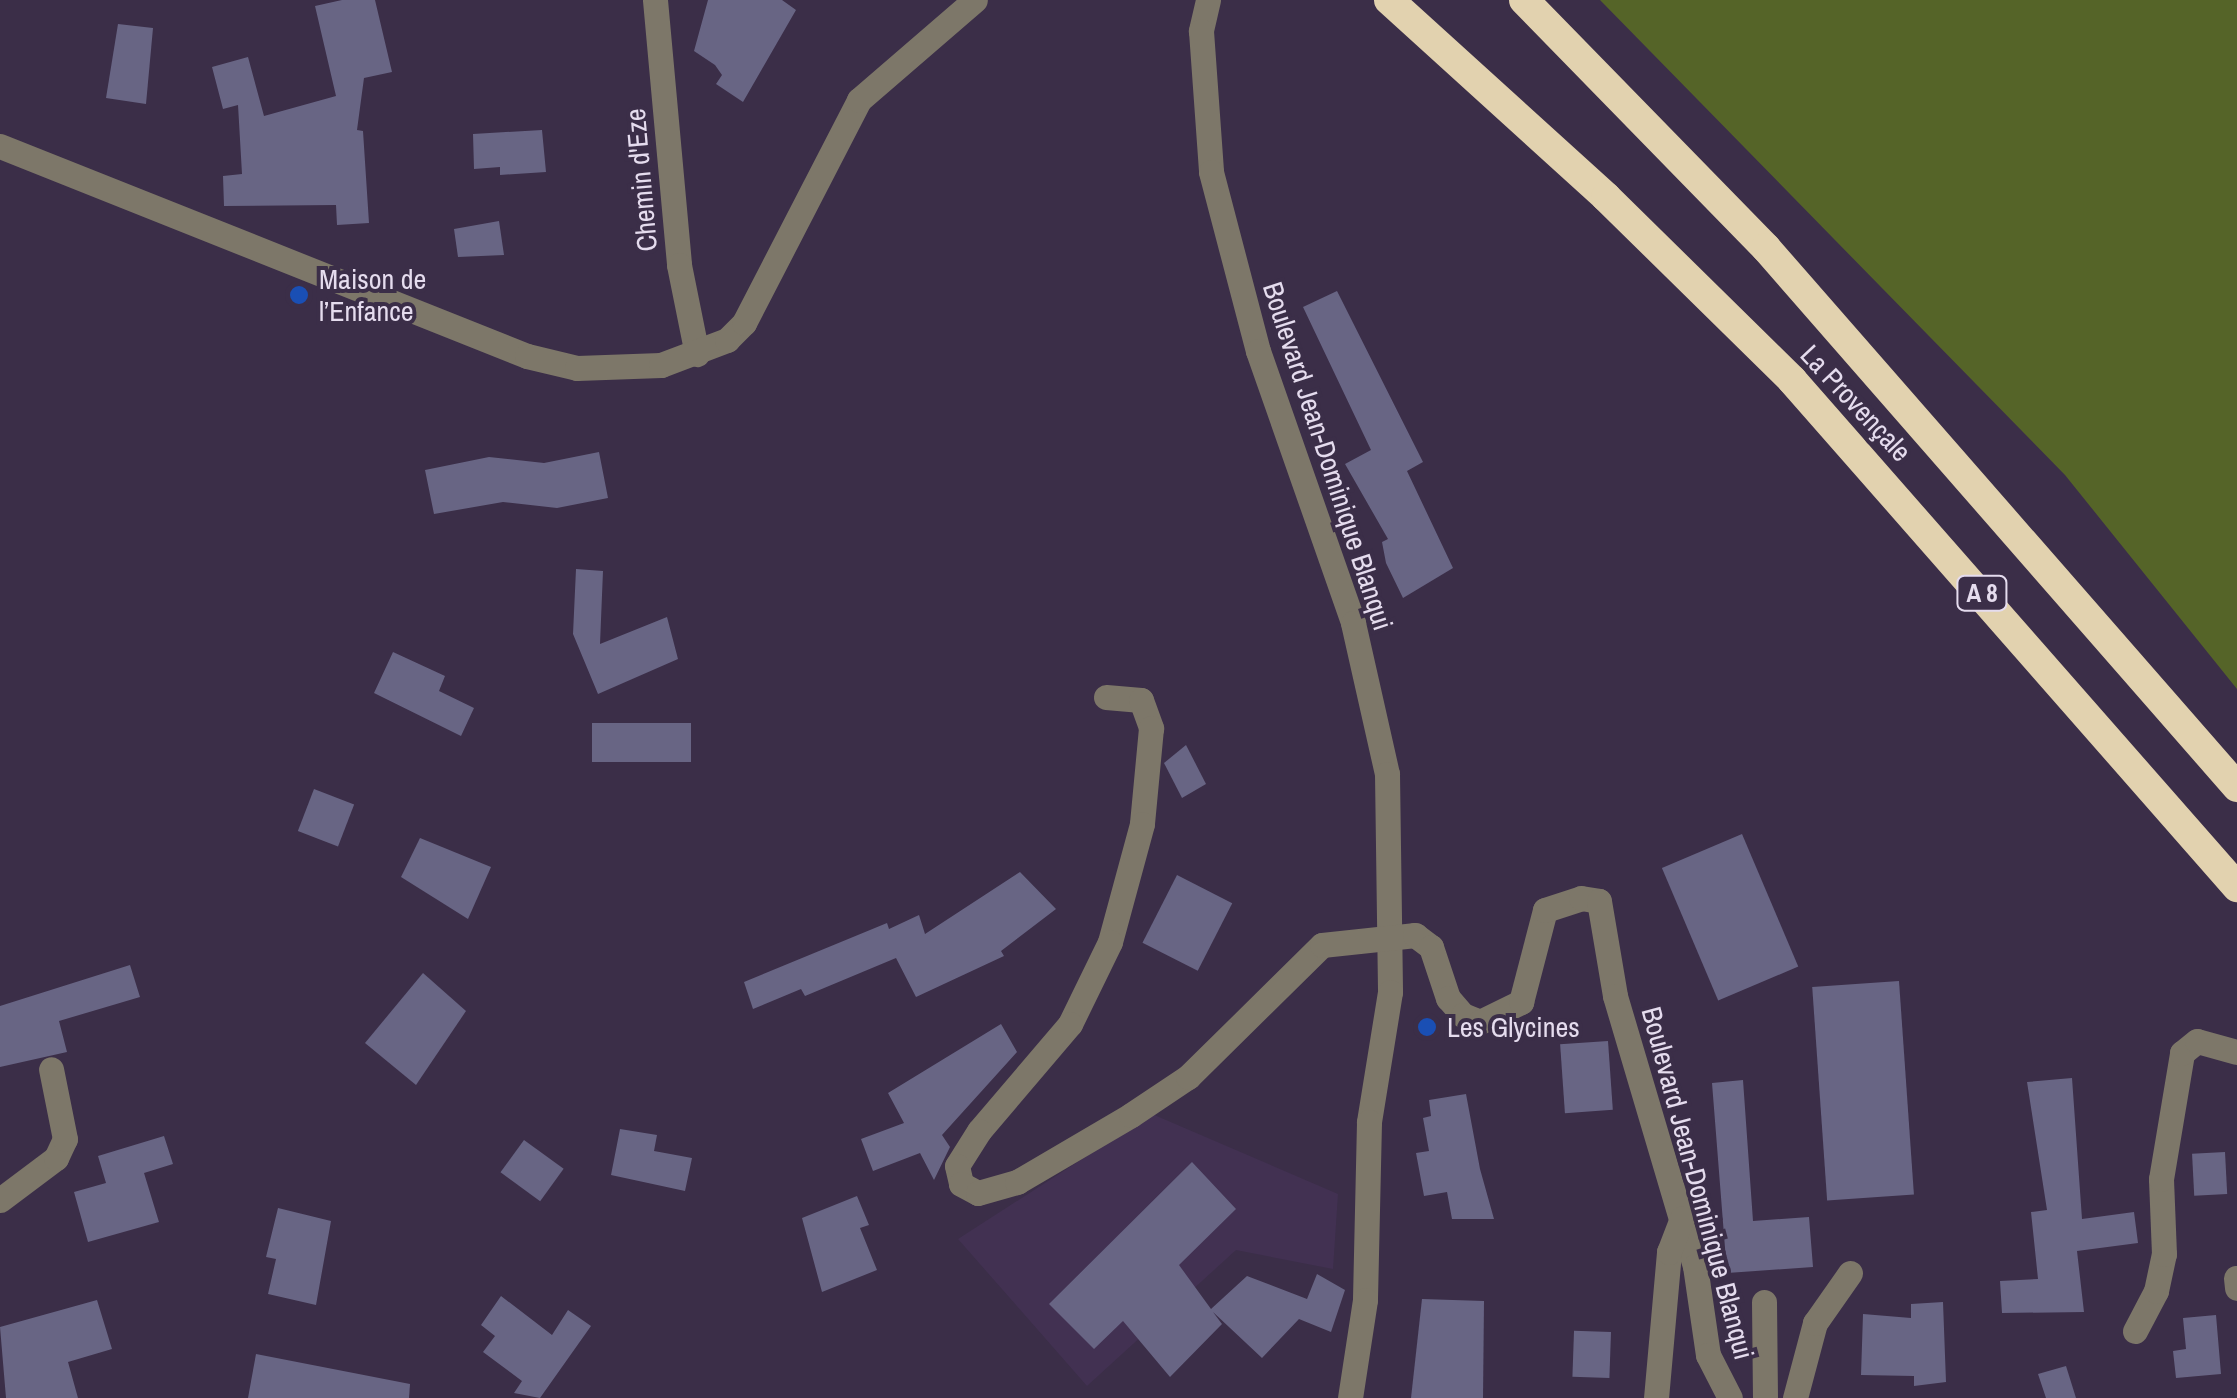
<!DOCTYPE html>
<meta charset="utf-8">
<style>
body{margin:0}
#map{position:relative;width:2237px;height:1398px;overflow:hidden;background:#3b2e48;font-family:"Archivo Narrow",sans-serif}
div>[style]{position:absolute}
.built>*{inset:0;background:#423152}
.green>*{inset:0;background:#556428}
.building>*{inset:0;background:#686584;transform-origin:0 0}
.minor>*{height:25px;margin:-12.5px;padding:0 12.5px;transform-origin:12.5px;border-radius:12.5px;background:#7d7769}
.highway>*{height:30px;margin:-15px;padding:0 15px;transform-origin:15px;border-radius:15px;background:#e2d2af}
.dots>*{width:28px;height:28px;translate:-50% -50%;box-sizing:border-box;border:5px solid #3b2e48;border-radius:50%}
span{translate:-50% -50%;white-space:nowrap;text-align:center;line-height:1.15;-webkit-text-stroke:8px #3b2e48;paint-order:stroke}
.shield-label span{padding:2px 8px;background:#3b2e48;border:2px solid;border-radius:8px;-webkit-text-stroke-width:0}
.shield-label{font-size:25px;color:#e5dcee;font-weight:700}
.street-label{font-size:28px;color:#e5dcee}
.poi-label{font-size:28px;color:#e5dcee}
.left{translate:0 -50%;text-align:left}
</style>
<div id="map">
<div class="built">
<i style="clip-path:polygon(1152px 1114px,1338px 1194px,1333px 1269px,1236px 1250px,1087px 1386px,958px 1239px)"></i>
</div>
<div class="green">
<i style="clip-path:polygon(1600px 0,2237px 0,2237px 689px,2065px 475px)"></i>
</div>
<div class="building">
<i style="clip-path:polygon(342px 0,375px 0,392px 72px,364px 78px,357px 130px,363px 131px,369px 223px,337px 225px,336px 205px,224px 206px,223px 176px,242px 174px,238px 105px,223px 109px,212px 67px,248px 57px,264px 116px,336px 96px,315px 6px)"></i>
<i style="clip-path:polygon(708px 0,782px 0,796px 10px,743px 102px,716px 84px,722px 75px,715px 65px,694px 51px)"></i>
<i style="clip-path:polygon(118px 24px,153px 28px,146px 104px,106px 98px)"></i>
<i style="clip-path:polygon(542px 130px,546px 172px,500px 175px,500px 167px,474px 169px,473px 134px)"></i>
<i style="clip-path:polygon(499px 221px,504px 255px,458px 257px,454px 229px)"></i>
<i style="clip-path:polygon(1337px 291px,1423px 462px,1407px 471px,1453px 568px,1403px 598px,1386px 563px,1382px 542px,1388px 539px,1345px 464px,1371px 450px,1303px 307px)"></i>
<i style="clip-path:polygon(599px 452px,608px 498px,557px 508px,503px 502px,434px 514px,425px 470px,489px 457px,544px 463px)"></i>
<i style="clip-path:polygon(576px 569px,603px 571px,600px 644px,667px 617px,678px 659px,598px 694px,573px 634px)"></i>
<i style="clip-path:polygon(393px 652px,445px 676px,439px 691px,474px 708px,461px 736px,374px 693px)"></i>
<i style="left:592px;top:723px;width:99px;height:39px"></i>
<i style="clip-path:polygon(1186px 745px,1206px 784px,1182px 798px,1164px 763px)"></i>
<i style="left:314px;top:789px;width:43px;height:45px;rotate:21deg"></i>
<i style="left:1742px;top:834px;width:144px;height:87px;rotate:67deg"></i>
<i style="clip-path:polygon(420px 838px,491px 867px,468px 919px,401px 877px)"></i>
<i style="clip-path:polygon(1020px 872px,1056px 909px,1001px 951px,1004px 956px,916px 997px,896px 958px,805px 996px,801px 989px,753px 1009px,744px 982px,887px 923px,889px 929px,919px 915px,925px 934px)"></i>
<i style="left:1177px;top:875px;width:62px;height:76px;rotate:27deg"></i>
<i style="clip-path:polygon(130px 965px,140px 997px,59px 1021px,67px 1052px,0 1067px,0 1006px)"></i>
<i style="clip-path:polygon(423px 973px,466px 1011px,416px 1085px,365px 1043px)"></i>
<i style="left:1899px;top:981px;width:214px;height:87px;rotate:86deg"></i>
<i style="clip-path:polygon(1001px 1024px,1017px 1052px,942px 1135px,950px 1147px,934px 1180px,920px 1153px,873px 1171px,861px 1139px,904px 1123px,888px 1093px)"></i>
<i style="left:1608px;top:1041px;width:69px;height:48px;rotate:86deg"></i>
<i style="clip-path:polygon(2072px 1078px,2082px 1219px,2134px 1212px,2138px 1243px,2077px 1251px,2084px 1312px,2002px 1313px,2000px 1281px,2038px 1279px,2031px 1212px,2047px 1210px,2027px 1082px)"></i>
<i style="clip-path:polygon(1743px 1080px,1753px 1221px,1809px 1217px,1813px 1267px,1727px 1273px,1712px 1083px)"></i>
<i style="clip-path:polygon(1466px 1094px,1480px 1169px,1494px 1219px,1452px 1219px,1447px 1192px,1424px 1196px,1416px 1153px,1429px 1151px,1423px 1118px,1431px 1116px,1429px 1100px)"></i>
<i style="clip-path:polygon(620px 1129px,657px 1135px,654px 1151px,692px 1158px,685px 1191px,611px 1175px)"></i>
<i style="clip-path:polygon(164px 1136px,173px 1164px,144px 1173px,159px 1222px,88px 1242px,74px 1192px,106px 1183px,98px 1156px)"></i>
<i style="left:524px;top:1140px;width:49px;height:40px;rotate:36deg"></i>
<i style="left:2225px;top:1152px;width:42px;height:33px;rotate:87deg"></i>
<i style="clip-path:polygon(1192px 1162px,1236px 1209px,1179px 1265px,1211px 1309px,1247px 1276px,1307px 1299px,1317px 1274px,1345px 1290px,1331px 1332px,1299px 1319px,1262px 1358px,1213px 1312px,1222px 1324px,1170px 1377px,1123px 1321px,1094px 1349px,1049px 1304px)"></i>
<i style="clip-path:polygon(857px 1196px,869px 1225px,860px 1228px,877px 1270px,822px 1292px,802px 1218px)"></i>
<i style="clip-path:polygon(278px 1208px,331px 1221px,316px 1305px,268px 1294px,276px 1259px,266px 1257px)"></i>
<i style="clip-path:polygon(501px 1296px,552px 1335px,568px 1310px,591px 1326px,540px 1398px,514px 1393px,522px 1381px,483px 1352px,495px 1336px,481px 1325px)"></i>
<i style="clip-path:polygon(1422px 1299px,1484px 1301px,1483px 1398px,1411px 1398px)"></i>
<i style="clip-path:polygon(97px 1300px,112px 1349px,68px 1362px,78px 1398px,6px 1398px,0 1327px)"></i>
<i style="clip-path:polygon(1943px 1302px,1946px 1382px,1914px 1386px,1914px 1376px,1861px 1375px,1863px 1314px,1911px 1318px,1911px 1304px)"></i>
<i style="clip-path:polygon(2216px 1315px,2221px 1374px,2176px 1378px,2173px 1351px,2186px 1349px,2183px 1318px)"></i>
<i style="left:1611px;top:1332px;width:46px;height:37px;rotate:92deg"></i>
<i style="clip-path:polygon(256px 1354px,410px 1384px,409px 1398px,248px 1398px)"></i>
<i style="clip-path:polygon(2066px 1366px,2076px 1398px,2046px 1398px,2038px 1374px)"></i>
</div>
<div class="minor">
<i style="left:655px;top:0;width:266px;rotate:84.8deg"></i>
<i style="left:679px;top:265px;width:91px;rotate:78.6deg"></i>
<i style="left:1208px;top:0;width:32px;rotate:103deg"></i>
<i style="left:1201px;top:31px;width:141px;rotate:85.9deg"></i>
<i style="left:1211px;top:172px;width:185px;rotate:75.3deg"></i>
<i style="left:1258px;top:351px;width:288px;rotate:70.7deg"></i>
<i style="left:1353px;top:623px;width:155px;rotate:77.3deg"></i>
<i style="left:1387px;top:774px;width:218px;rotate:89.2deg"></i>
<i style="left:1390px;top:992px;width:132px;rotate:99.2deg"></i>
<i style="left:1369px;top:1122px;width:178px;rotate:91.3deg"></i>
<i style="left:1365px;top:1300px;width:99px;rotate:98.7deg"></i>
<i style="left:0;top:146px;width:567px;rotate:21.73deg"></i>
<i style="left:527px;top:356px;width:51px;rotate:13.5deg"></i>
<i style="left:577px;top:368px;width:84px;rotate:-2deg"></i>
<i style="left:661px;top:365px;width:71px;rotate:-20.7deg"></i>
<i style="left:727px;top:340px;width:24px;rotate:-45deg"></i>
<i style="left:744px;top:323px;width:251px;rotate:-62.7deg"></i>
<i style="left:859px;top:100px;width:153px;rotate:-40.8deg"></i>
<i style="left:1106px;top:697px;width:35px;rotate:5deg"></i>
<i style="left:1141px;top:700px;width:30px;rotate:70deg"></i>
<i style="left:1151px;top:728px;width:96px;rotate:95.4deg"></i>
<i style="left:1142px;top:824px;width:122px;rotate:105.2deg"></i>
<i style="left:1110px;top:942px;width:91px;rotate:116deg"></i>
<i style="left:1070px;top:1024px;width:140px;rotate:130.4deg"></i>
<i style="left:979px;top:1131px;width:41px;rotate:122.2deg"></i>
<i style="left:957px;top:1166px;width:18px;rotate:77deg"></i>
<i style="left:961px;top:1184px;width:19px;rotate:28deg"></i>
<i style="left:978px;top:1193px;width:41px;rotate:-15.8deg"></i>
<i style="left:1017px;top:1182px;width:132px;rotate:-30.4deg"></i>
<i style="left:1131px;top:1115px;width:69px;rotate:-33.7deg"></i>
<i style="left:1188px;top:1077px;width:188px;rotate:-44.6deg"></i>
<i style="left:1322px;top:945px;width:94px;rotate:-6.1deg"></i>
<i style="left:1415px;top:935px;width:20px;rotate:37deg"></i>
<i style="left:1431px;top:947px;width:54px;rotate:71.6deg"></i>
<i style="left:1448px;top:998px;width:23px;rotate:49deg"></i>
<i style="left:1463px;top:1015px;width:18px;rotate:22deg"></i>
<i style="left:1480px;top:1022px;width:46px;rotate:-26deg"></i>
<i style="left:1521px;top:1002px;width:95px;rotate:-75.4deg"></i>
<i style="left:1545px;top:910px;width:38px;rotate:-18deg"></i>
<i style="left:1581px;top:898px;width:18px;rotate:9deg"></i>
<i style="left:1599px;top:901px;width:96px;rotate:80.4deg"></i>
<i style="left:1615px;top:996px;width:282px;rotate:73.5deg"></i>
<i style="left:1695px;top:1266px;width:90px;rotate:81.7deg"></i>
<i style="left:1708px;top:1355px;width:48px;rotate:62.9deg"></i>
<i style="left:0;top:1200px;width:70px;rotate:-36.9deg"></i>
<i style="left:56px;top:1158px;width:21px;rotate:-65deg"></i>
<i style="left:65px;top:1139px;width:71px;rotate:-101.3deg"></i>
<i style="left:2236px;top:1278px;width:10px;rotate:84deg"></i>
<i style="left:1764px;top:1302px;width:96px;rotate:89.4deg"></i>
<i style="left:2135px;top:1331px;width:45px;rotate:-62.3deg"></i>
<i style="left:2156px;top:1291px;width:38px;rotate:-78deg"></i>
<i style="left:2164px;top:1254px;width:75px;rotate:-92.3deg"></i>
<i style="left:2161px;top:1179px;width:128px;rotate:-80.5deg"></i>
<i style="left:2182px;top:1053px;width:19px;rotate:-39deg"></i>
<i style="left:2197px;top:1041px;width:41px;rotate:15.4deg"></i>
<i style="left:1656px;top:1398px;width:147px;rotate:-84.9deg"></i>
<i style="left:1669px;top:1252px;width:36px;rotate:-69deg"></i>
<i style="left:1795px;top:1398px;width:78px;rotate:-75.1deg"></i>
<i style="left:1815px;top:1323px;width:61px;rotate:-55deg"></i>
</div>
<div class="highway">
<i style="left:1389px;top:0;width:293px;rotate:42.2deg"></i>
<i style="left:1606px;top:197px;width:261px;rotate:44.5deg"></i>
<i style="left:1792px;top:380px;width:675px;rotate:48.73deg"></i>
<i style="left:1524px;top:0;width:347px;rotate:45.7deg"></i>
<i style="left:1766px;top:248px;width:716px;rotate:48.85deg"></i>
</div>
<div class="dots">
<i style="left:299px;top:295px;background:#1a4fb4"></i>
<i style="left:1427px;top:1027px;background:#1a4fb4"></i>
</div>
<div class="shield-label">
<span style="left:1982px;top:593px">A 8</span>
</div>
<div class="street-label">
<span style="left:641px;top:180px;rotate:-95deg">Chemin d'Eze</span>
<span style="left:1856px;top:403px;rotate:47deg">La Provençale</span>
<span style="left:1328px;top:456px;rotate:72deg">Boulevard Jean-Dominique Blanqui</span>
<span style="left:1698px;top:1183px;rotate:75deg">Boulevard Jean-Dominique Blanqui</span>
</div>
<div class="poi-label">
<span class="left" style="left:319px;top:295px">Maison de<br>l’Enfance</span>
<span class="left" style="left:1447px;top:1027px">Les Glycines</span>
</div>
</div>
